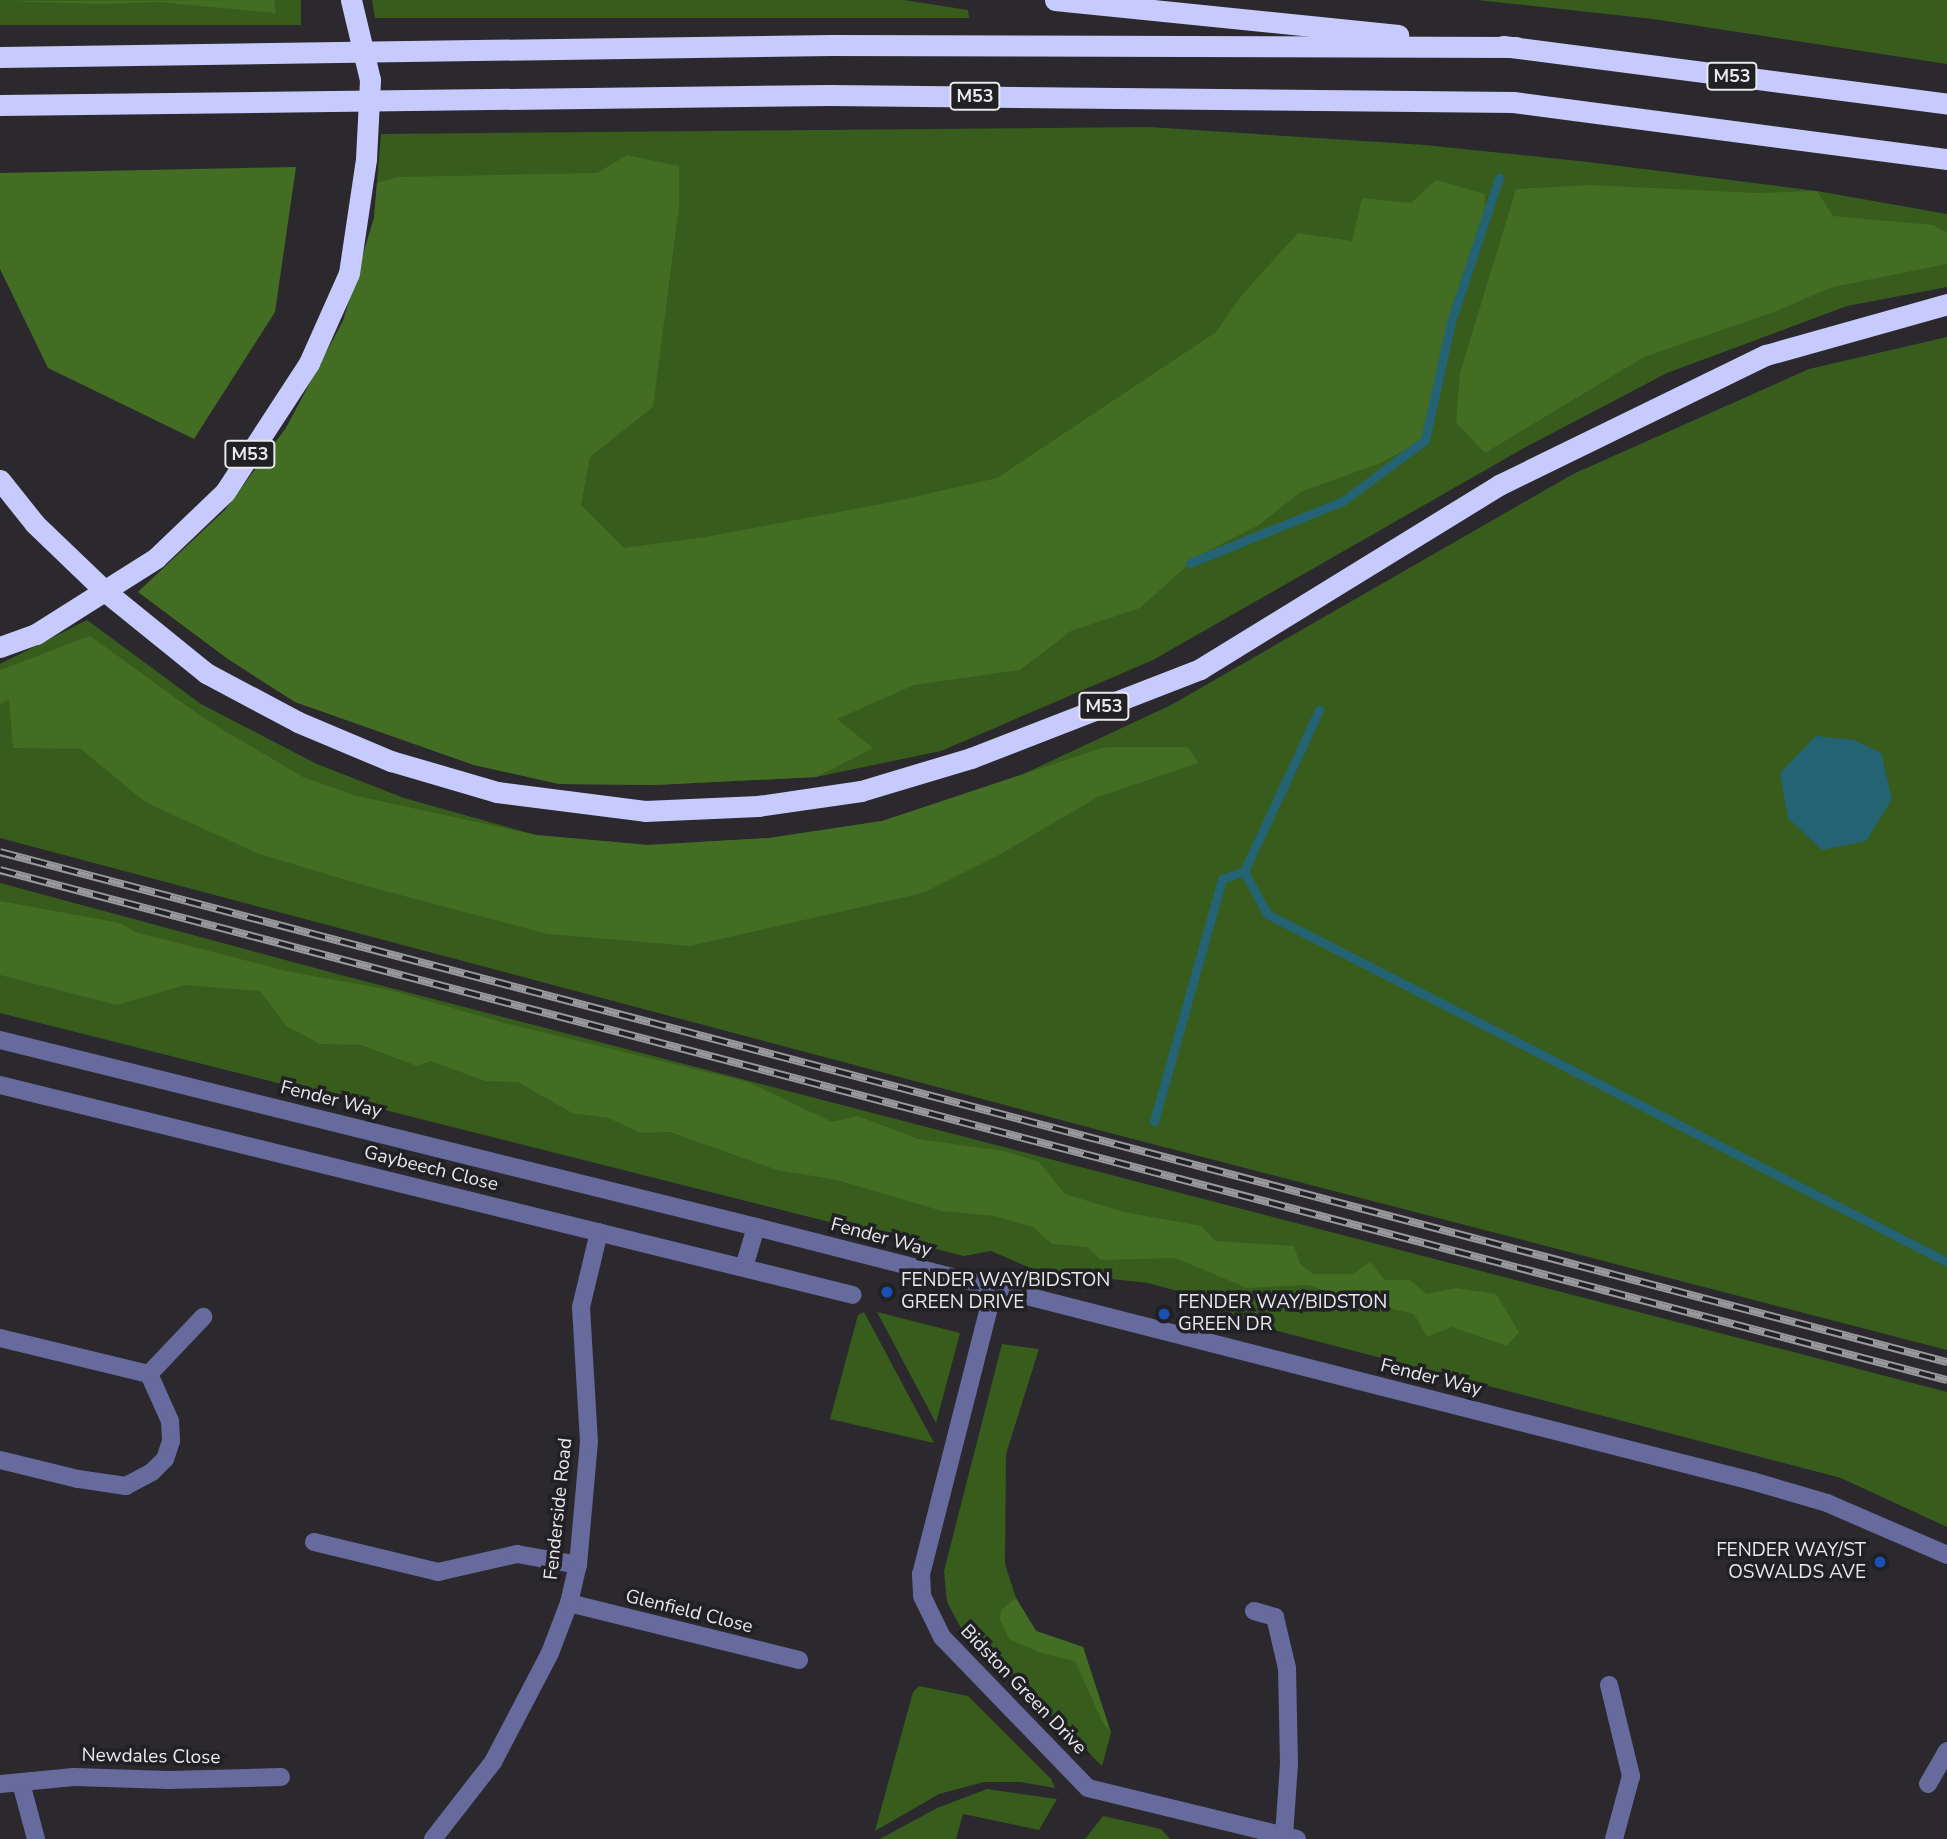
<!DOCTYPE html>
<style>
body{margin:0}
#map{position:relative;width:1947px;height:1839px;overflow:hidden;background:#2b292e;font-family:"Nunito Sans",sans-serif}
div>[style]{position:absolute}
.green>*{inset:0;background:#375c1c;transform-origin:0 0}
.forest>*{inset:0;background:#426d22}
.water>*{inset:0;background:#246374}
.stream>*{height:9px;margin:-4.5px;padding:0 4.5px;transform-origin:4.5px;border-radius:4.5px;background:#246374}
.minor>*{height:18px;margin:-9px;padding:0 9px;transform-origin:9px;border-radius:9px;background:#676a9c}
.highway>*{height:21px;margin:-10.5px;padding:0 10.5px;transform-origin:10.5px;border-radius:10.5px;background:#c7cafd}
.rail>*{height:8px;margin-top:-4px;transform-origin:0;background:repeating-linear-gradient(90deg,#212024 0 16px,#99989c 0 32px);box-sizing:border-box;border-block:2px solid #99989c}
.highway-bridge>*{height:21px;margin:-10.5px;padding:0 10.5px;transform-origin:10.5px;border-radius:10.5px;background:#c7cafd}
.dots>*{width:19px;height:19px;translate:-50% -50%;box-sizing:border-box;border:4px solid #212024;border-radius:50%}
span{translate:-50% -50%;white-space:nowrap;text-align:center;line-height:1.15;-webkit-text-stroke:7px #212024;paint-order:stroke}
.shield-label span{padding:2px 5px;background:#212024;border:2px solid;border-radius:5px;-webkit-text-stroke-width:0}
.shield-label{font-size:18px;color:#e9e8eb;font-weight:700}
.street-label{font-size:19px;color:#e9e8eb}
.poi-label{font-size:19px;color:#e9e8eb}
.left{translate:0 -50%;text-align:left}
.right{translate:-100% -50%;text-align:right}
</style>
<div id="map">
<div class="green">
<i style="left:0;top:0;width:301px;height:25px"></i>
<i style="clip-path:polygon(372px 0,904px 0,968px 10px,969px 18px,375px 18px)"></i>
<i style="clip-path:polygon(1477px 0,1947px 0,1947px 64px,1653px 19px)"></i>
<i style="clip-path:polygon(1149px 127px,1425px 145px,1588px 162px,1817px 191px,1947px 214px,1947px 287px,1847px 306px,1667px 373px,1524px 448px,1153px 660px,941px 751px,816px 777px,654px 785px,559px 784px,474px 765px,295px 702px,228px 659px,138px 592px,225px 510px,286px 428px,343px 321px,374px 218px,381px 134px)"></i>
<i style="clip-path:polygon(1947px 337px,1947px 1350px,1110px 1133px,0 838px,0 664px,87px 620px,201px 704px,317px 764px,404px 798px,536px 835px,648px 845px,769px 838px,882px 821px,1004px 783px,1171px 705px,1573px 474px,1809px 369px)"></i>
<i style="clip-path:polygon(0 883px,341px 975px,1947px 1392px,1947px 1527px,1841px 1478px,1262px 1327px,1181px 1292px,1148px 1283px,1037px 1271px,991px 1251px,964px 1256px,0 1013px)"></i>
<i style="clip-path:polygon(864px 1312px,934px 1443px,830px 1419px,858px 1315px)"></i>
<i style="clip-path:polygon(877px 1312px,960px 1333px,936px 1423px)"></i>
<i style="clip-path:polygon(1002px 1344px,1039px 1349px,1006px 1454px,1005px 1564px,1016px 1598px,1036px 1631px,1083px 1647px,1111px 1733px,1102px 1766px,961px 1628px,947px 1602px,944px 1571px)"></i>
<i style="clip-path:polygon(919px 1686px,968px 1696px,1051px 1779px,1055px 1788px,1020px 1782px,984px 1782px,939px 1794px,875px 1831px,913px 1692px)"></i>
<i style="clip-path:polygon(987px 1789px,1057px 1799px,1039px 1830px,963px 1814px,956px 1839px,880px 1839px,937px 1808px)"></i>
<i style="clip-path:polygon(1103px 1816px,1161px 1829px,1170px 1839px,1085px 1839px)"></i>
</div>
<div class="forest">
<i style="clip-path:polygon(274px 0,276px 13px,158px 2px,103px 4px,0 1px)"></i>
<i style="clip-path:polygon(627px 155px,679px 166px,679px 207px,653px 407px,590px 457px,581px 505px,624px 548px,705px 537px,887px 503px,997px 478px,1216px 332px,1242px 295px,1298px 233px,1352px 241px,1362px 198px,1411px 203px,1436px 180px,1485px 194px,1484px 231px,1451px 322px,1425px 440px,1380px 463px,1301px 492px,1257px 526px,1198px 556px,1140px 608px,1071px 631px,1020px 670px,914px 685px,837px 719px,873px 748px,816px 777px,654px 785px,559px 784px,474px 765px,295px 702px,228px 659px,138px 592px,225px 510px,286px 428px,343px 321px,374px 218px,377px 183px,397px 177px,597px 173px)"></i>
<i style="clip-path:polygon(296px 167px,275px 312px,194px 439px,48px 368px,0 269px,0 173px)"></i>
<i style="clip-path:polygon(1590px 185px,1757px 193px,1817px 191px,1833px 216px,1933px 225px,1947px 232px,1947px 264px,1833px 287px,1774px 312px,1644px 357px,1485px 453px,1456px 423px,1460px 373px,1516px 189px)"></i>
<i style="clip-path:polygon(90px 636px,205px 719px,303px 777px,357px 796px,536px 835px,648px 845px,769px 838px,882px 821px,1105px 747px,1188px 747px,1198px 763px,1098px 797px,999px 855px,923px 893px,690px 946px,548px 934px,370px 887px,259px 854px,145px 802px,81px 749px,13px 748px,9px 700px,0 704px,0 670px)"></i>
<i style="clip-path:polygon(0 901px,120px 923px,135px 932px,291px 972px,390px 990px,504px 1023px,748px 1082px,832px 1122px,858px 1116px,918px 1139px,1004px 1151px,1039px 1162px,1065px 1194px,1124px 1212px,1202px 1226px,1215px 1241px,1294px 1246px,1300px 1264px,1313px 1274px,1353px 1274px,1370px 1262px,1385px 1280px,1410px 1280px,1426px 1294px,1456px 1288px,1496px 1294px,1519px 1332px,1507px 1346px,1452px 1327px,1427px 1337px,1414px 1314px,1353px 1300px,1308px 1285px,1247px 1288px,1175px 1258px,1101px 1260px,1087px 1247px,1052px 1244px,1033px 1227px,994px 1216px,942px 1211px,837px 1180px,777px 1170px,670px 1132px,641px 1133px,608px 1118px,572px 1113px,518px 1082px,485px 1081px,431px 1061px,417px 1066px,361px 1045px,320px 1044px,286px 1026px,260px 991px,185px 985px,117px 1005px,0 975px)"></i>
<i style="clip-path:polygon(1016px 1598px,1036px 1631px,1083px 1647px,1111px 1733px,1102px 1721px,1075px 1661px,1041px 1653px,1009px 1639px,1000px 1620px,1001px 1610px)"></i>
</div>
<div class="water">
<i style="clip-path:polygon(1816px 736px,1854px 740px,1881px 753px,1892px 799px,1866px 841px,1822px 850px,1788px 818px,1780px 773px)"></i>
</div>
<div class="stream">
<i style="left:1190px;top:563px;width:165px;rotate:-22.1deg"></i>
<i style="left:1343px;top:501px;width:102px;rotate:-36.6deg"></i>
<i style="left:1425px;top:440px;width:121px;rotate:-77.6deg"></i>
<i style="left:1451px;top:322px;width:152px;rotate:-71.6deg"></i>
<i style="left:1244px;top:871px;width:178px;rotate:-65deg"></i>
<i style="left:1154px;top:1121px;width:251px;rotate:-74.3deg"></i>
<i style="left:1222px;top:879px;width:23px;rotate:-20deg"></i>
<i style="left:1244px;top:871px;width:49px;rotate:61.9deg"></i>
<i style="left:1267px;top:914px;width:764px;rotate:27.1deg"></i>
</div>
<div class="minor">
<i style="left:0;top:1040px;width:779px;rotate:13.89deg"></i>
<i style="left:756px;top:1227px;width:1028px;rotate:14.31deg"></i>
<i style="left:1752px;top:1481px;width:78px;rotate:16.3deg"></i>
<i style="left:1827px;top:1503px;width:131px;rotate:23.4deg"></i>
<i style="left:0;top:1085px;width:878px;rotate:13.83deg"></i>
<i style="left:744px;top:1267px;width:42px;rotate:-73.3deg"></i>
<i style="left:994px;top:1288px;width:295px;rotate:104.3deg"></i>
<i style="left:921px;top:1574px;width:22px;rotate:87deg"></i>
<i style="left:922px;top:1596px;width:46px;rotate:64deg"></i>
<i style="left:942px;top:1637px;width:210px;rotate:46deg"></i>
<i style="left:1088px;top:1788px;width:215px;rotate:13.7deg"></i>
<i style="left:0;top:1338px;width:153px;rotate:13.6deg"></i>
<i style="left:149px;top:1374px;width:51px;rotate:65.9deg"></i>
<i style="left:170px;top:1421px;width:20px;rotate:87deg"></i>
<i style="left:171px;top:1441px;width:19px;rotate:108deg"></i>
<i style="left:165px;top:1459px;width:18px;rotate:135deg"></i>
<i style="left:152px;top:1472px;width:30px;rotate:152deg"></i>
<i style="left:126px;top:1486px;width:49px;rotate:-171.7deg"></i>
<i style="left:78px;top:1479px;width:80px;rotate:-166.3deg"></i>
<i style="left:149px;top:1374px;width:79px;rotate:-46.5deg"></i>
<i style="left:314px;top:1542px;width:128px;rotate:13.6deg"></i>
<i style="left:438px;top:1572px;width:81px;rotate:-12.8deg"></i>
<i style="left:517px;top:1554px;width:62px;rotate:10.2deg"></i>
<i style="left:569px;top:1603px;width:237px;rotate:13.9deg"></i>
<i style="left:1254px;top:1611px;width:22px;rotate:16deg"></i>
<i style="left:1275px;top:1617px;width:52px;rotate:76.8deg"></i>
<i style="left:1287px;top:1668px;width:96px;rotate:88.8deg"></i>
<i style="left:1289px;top:1764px;width:72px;rotate:94deg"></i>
<i style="left:1609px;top:1685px;width:94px;rotate:76.4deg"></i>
<i style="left:1631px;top:1776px;width:65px;rotate:105.1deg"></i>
<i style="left:21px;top:1783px;width:58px;rotate:75deg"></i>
<i style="left:0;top:1784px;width:74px;rotate:-5.4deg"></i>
<i style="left:74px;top:1777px;width:95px;rotate:1.8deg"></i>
<i style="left:169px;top:1780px;width:112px;rotate:-1.5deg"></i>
<i style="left:1928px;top:1784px;width:38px;rotate:-60deg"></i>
<i style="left:433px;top:1839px;width:98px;rotate:-52.1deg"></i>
<i style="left:493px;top:1762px;width:123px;rotate:-62.4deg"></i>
<i style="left:550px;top:1653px;width:53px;rotate:-69.2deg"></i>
<i style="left:569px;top:1603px;width:39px;rotate:-77deg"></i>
<i style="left:578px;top:1565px;width:123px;rotate:-84.9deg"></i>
<i style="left:589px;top:1442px;width:135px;rotate:-93.4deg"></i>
<i style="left:581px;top:1307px;width:77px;rotate:-76.5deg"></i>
</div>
<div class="highway">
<i style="left:1055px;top:0;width:345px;rotate:5.8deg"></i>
<i style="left:1503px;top:46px;width:448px;rotate:7.4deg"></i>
<i style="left:0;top:57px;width:831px;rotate:-0.83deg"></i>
<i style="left:831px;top:45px;width:685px;rotate:0.17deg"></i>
<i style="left:0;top:105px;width:830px;rotate:-0.69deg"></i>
<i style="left:830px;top:95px;width:683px;rotate:0.59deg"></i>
<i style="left:1513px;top:102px;width:438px;rotate:7.5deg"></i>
<i style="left:0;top:480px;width:56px;rotate:51.5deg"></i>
<i style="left:0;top:647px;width:38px;rotate:-20deg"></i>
<i style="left:36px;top:634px;width:142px;rotate:-32.3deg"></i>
<i style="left:156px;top:558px;width:95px;rotate:-43.7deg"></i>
<i style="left:225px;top:492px;width:154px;rotate:-56.9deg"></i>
<i style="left:309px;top:363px;width:98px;rotate:-66deg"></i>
<i style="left:349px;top:273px;width:115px;rotate:-81.5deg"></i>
<i style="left:206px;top:673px;width:104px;rotate:28deg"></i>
<i style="left:298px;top:722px;width:101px;rotate:22.8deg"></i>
<i style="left:391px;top:761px;width:110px;rotate:16.3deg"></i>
<i style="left:497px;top:792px;width:149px;rotate:7.3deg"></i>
<i style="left:645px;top:811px;width:113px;rotate:-2.5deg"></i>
<i style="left:758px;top:806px;width:104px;rotate:-8.3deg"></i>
<i style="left:861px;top:791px;width:115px;rotate:-16.7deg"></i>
<i style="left:971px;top:758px;width:246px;rotate:-21.2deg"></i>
<i style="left:1200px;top:669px;width:351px;rotate:-31.6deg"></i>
<i style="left:1499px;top:485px;width:297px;rotate:-26deg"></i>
<i style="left:1766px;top:355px;width:188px;rotate:-15.7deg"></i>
</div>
<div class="rail">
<i style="left:0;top:852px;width:2013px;rotate:14.68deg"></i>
<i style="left:0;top:870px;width:2013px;rotate:14.68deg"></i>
</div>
<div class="highway-bridge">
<i style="left:351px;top:0;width:82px;rotate:76.6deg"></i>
<i style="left:370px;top:80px;width:79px;rotate:92.9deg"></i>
<i style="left:35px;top:524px;width:98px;rotate:43.8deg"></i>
<i style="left:106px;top:592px;width:129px;rotate:39deg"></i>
</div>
<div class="dots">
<i style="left:887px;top:1292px;background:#1a4fb4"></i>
<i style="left:1164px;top:1314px;background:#1a4fb4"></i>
<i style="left:1880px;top:1562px;background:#1a4fb4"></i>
</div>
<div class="shield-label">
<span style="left:1732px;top:76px">M53</span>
<span style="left:975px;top:96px">M53</span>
<span style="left:250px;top:454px">M53</span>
<span style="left:1104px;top:706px">M53</span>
</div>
<div class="street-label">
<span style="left:331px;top:1100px;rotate:14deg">Fender Way</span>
<span style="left:431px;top:1169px;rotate:14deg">Gaybeech Close</span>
<span style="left:881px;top:1238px;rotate:15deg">Fender Way</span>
<span style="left:1431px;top:1378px;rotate:14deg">Fender Way</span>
<span style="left:559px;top:1509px;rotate:-84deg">Fenderside Road</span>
<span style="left:689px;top:1612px;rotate:14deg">Glenfield Close</span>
<span style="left:1023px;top:1690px;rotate:46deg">Bidston Green Drive</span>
<span style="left:151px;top:1757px;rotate:1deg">Newdales Close</span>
</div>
<div class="poi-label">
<span class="left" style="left:901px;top:1292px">FENDER WAY/BIDSTON<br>GREEN DRIVE</span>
<span class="left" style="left:1178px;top:1314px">FENDER WAY/BIDSTON<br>GREEN DR</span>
<span class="right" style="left:1866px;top:1562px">FENDER WAY/ST<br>OSWALDS AVE</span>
</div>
</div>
